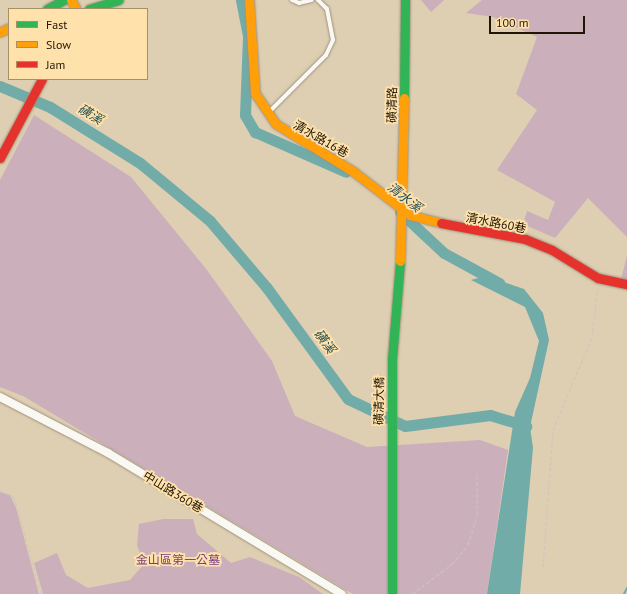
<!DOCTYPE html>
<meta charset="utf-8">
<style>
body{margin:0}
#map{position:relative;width:627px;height:594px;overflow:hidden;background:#deceb2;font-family:"PT Sans","Noto Sans TC",sans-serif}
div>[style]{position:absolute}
.green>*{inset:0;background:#cbafbb}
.water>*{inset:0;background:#71aca8}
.stream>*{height:2px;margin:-1px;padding:0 1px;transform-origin:1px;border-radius:1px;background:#71aca8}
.river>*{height:11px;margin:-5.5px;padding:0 5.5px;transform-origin:5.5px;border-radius:5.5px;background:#71aca8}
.path>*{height:1px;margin-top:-0.5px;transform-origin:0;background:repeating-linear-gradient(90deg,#cbc6be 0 4px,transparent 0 6px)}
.roads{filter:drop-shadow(0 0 1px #9e927c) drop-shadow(0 0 1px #9e927c)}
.lane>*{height:4px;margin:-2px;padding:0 2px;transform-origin:2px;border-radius:2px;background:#faf8f3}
.street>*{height:8px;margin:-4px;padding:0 4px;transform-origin:4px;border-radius:4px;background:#faf8f3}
.fast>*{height:9px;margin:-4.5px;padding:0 4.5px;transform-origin:4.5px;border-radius:4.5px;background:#30b455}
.slow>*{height:9px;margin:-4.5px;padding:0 4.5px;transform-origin:4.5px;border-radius:4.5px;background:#ff9f0a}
.jam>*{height:9px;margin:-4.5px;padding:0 4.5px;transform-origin:4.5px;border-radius:4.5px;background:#e5322d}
span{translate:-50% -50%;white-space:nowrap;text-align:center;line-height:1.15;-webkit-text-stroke:3.5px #ffe1ac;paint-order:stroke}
.street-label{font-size:12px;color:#201603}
.park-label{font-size:12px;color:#743e7e}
.water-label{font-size:13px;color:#265053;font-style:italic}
.legend{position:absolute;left:8px;top:8px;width:140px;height:72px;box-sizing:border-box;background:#ffe1ac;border:1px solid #a69068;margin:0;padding:5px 7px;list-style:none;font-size:12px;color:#201603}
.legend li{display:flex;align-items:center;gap:8px;height:20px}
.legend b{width:20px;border:1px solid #a69068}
.scale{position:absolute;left:489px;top:16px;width:96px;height:18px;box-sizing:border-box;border:2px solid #201603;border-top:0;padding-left:5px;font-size:12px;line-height:14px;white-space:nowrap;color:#201603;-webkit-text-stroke:3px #ffe1ac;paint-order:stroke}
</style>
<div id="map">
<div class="green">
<i style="clip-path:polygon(421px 0,444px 0,431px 12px)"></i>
<i style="clip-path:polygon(482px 0,627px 0,627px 237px,588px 198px,555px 238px,523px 224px,527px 211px,548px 220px,555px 202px,497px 170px,537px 110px,516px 94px,537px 37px,493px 17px,466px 13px)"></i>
<i style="clip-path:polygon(34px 115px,131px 177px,207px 270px,272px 361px,295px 416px,367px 447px,480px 440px,508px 450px,487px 594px,353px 594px,23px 396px,0 387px,0 180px)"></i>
<i style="clip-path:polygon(627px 256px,627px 279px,621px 279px)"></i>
<i style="clip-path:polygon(0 492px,10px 495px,16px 508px,39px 594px,0 594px)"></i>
<i style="clip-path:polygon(163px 519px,193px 519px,197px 534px,231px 563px,250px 557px,299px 577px,323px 594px,43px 594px,34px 563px,57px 553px,66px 575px,88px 588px,130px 580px,144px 564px,137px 545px,139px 524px)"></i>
</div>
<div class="water">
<i style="clip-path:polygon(486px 276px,524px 289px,543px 313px,549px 340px,530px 427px,533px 448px,520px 594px,487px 594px,515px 412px,530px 378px,539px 341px,525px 307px,471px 280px)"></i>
</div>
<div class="stream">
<i style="left:624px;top:594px;width:7px;rotate:-63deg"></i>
</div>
<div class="river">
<i style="left:241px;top:0;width:38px;rotate:79deg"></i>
<i style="left:248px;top:37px;width:78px;rotate:92.2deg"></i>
<i style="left:245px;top:115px;width:20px;rotate:60deg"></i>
<i style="left:255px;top:132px;width:99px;rotate:23.7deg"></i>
<i style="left:0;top:86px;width:54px;rotate:22.8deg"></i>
<i style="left:50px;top:107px;width:106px;rotate:31.9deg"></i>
<i style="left:140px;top:163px;width:91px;rotate:39.6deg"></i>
<i style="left:210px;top:221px;width:88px;rotate:49.6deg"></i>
<i style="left:267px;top:288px;width:137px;rotate:53.9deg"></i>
<i style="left:348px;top:399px;width:63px;rotate:25.3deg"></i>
<i style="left:405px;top:426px;width:86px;rotate:-7.4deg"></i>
<i style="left:490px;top:415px;width:38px;rotate:17deg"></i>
<i style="left:400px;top:212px;width:60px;rotate:43deg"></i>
<i style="left:444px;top:253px;width:63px;rotate:28.6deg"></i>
</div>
<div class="path">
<i style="left:0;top:490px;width:16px;rotate:27deg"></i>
<i style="left:14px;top:497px;width:101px;rotate:74.4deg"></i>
<i style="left:543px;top:567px;width:137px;rotate:-85.8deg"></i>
<i style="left:553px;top:430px;width:101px;rotate:-67.2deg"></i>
<i style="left:592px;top:337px;width:50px;rotate:-83.2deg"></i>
<i style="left:412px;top:594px;width:50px;rotate:-36.9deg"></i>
<i style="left:452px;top:564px;width:25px;rotate:-50deg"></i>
<i style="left:468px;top:545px;width:31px;rotate:-73deg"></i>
<i style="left:477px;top:515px;width:43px;rotate:-90deg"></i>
</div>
<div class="roads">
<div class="lane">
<i style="left:292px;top:0;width:8px;rotate:23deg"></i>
<i style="left:299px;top:3px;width:13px;rotate:-13deg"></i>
<i style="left:269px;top:112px;width:81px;rotate:-45deg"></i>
<i style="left:326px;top:55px;width:17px;rotate:-65deg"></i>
<i style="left:333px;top:40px;width:32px;rotate:-101deg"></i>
<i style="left:327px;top:9px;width:13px;rotate:-135deg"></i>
</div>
<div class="street">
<i style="left:0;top:397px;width:122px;rotate:27.4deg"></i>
<i style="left:108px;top:453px;width:273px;rotate:31.1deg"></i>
</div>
<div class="fast">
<i style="left:47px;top:9px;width:19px;rotate:-28deg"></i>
<i style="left:89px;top:9px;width:31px;rotate:-17deg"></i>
<i style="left:404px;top:98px;width:98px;rotate:-89.4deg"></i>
<i style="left:392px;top:594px;width:235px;rotate:-90deg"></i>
<i style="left:392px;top:359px;width:98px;rotate:-85.3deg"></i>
</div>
<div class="slow">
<i style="left:71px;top:0;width:10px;rotate:61deg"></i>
<i style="left:249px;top:0;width:93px;rotate:86.3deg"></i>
<i style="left:255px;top:93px;width:37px;rotate:56deg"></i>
<i style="left:276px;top:124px;width:92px;rotate:31.6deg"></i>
<i style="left:354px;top:172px;width:71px;rotate:37.5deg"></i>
<i style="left:410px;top:215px;width:32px;rotate:14deg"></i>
<i style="left:0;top:32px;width:10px;rotate:-24deg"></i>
<i style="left:400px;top:261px;width:163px;rotate:-88.6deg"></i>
</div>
<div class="jam">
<i style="left:0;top:158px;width:89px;rotate:-62deg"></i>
<i style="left:441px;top:223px;width:86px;rotate:10.8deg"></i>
<i style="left:525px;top:239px;width:29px;rotate:22deg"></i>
<i style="left:552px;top:250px;width:54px;rotate:31.3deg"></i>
<i style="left:598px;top:278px;width:30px;rotate:12deg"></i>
</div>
</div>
<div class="street-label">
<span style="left:392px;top:105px;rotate:-89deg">磺清路</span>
<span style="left:321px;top:139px;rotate:30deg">清水路16巷</span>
<span style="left:496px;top:223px;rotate:11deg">清水路60巷</span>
<span style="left:379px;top:401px;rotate:-89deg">磺清大橋</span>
<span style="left:173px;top:492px;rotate:31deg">中山路360巷</span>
</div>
<div class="park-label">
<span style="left:178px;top:560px">金山區第一公墓</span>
</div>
<div class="water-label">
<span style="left:90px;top:115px;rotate:31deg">磺溪</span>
<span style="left:404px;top:198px;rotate:38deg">清水溪</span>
<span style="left:324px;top:342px;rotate:54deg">磺溪</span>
</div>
<ul class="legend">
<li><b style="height:5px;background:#30b455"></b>Fast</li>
<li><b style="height:5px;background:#ff9f0a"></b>Slow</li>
<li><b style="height:5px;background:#e5322d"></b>Jam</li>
</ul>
<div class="scale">100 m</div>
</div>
